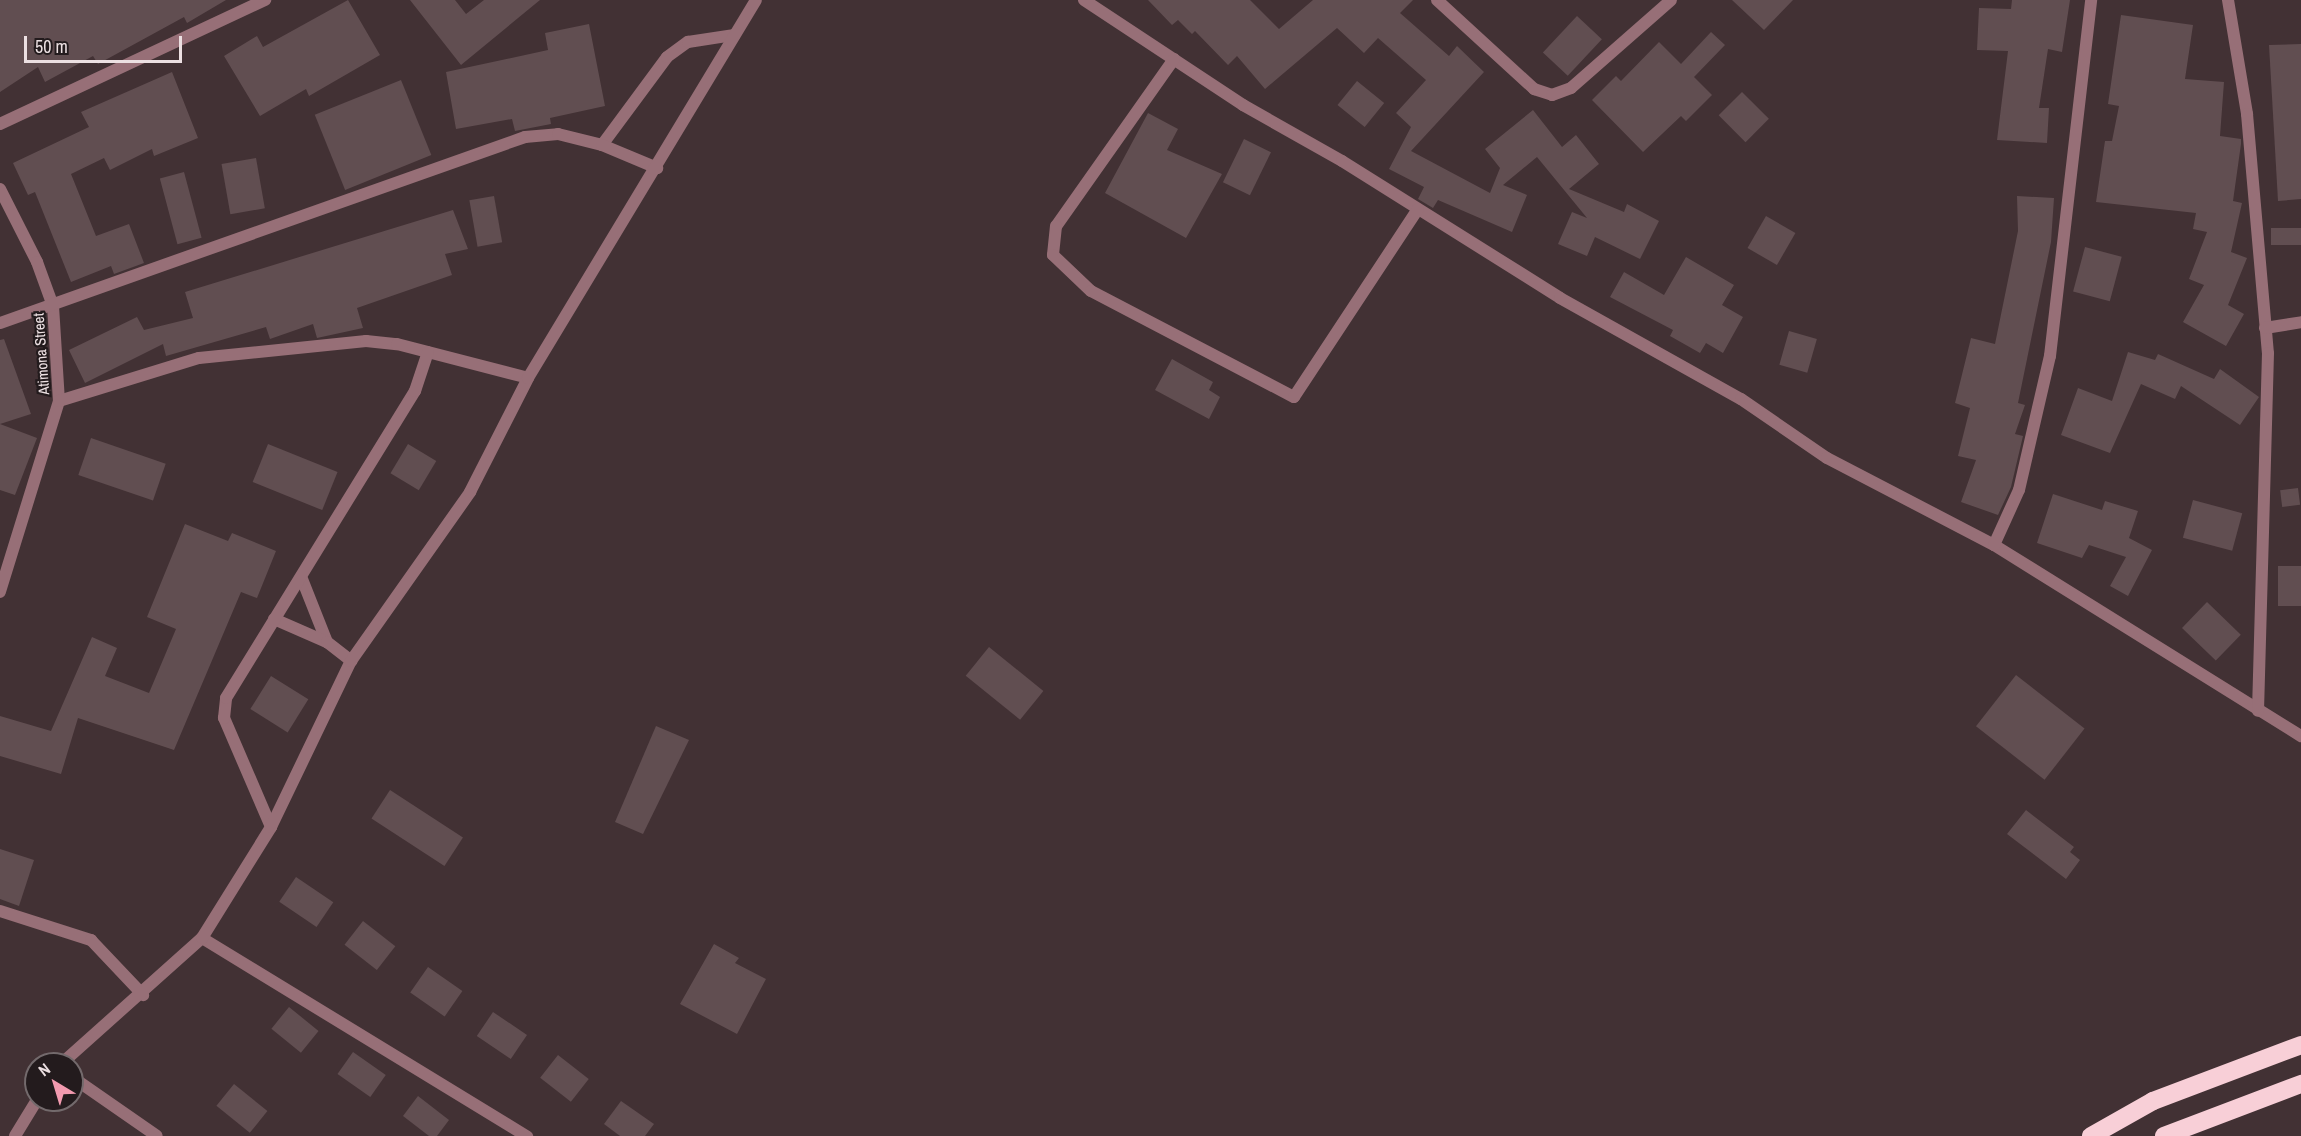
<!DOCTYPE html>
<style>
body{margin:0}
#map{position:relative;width:2301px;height:1136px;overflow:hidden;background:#423134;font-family:"Archivo Narrow",sans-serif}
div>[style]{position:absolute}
.building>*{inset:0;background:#614e51;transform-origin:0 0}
.street>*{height:12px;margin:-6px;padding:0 6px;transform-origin:6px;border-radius:6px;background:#976f77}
.highway>*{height:18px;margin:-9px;padding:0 9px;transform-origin:9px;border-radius:9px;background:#f8cfd7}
span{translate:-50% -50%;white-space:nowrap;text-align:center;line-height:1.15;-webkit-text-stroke:4.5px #231b1d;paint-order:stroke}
.street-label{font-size:15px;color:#ece0e2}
.north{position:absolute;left:24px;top:1052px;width:60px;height:60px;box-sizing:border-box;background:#231b1d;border:2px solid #736a6c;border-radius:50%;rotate:322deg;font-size:16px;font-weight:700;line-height:24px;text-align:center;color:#ece0e2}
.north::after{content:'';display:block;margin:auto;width:21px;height:27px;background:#f29aaf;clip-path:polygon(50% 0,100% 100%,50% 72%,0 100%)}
.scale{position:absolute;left:24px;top:36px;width:158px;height:27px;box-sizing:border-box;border:3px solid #ece0e2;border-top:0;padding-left:8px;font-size:18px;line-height:21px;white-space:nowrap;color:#ece0e2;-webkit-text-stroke:4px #231b1d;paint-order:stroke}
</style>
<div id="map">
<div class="building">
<i style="clip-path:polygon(0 0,226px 0,187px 23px,184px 17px,98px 64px,93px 56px,45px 82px,38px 67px,0 92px)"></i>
<i style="clip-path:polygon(348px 0,380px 55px,309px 96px,306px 89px,260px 116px,224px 56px,257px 36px,263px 47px)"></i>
<i style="clip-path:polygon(410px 0,455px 0,466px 14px,484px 0,540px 0,461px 65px)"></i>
<i style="clip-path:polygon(1148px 0,1250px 0,1279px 29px,1313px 0,1413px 0,1400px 13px,1449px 56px,1457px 46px,1484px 72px,1411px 151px,1490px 193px,1500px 168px,1485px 149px,1533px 110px,1562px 147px,1576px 135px,1599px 164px,1569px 189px,1624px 212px,1627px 204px,1659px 221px,1640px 259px,1595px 237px,1587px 256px,1558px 244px,1572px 212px,1587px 218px,1537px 157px,1503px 185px,1527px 195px,1512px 232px,1438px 200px,1433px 208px,1418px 199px,1424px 187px,1389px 169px,1411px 127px,1396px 113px,1426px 80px,1378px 38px,1364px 53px,1337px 28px,1265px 89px,1237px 56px,1228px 65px,1195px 31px,1192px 34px,1178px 20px,1172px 25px)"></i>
<i style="clip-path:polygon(1732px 0,1793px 0,1764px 30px)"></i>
<i style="clip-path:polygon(2012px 0,2070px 0,2062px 52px,2048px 49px,2039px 108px,2049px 108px,2047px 143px,1997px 140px,2008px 51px,1977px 50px,1979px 8px,2011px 9px)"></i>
<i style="clip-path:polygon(2121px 15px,2193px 25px,2185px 79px,2224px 82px,2220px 136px,2241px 139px,2241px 144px,2233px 201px,2242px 203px,2231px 252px,2247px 258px,2228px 305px,2244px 314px,2226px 346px,2183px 322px,2204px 285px,2189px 279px,2207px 232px,2193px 229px,2196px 213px,2096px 202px,2105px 141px,2112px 141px,2119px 106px,2108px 104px)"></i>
<i style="left:1577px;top:16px;width:34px;height:50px;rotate:43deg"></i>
<i style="clip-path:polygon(589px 24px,605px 106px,550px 118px,551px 124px,515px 131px,512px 119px,456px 129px,446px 72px,548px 50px,545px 33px)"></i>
<i style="clip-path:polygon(1711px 32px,1725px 45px,1694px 77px,1712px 95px,1686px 121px,1681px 116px,1643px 152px,1592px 100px,1616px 76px,1621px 81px,1659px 42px,1681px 64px)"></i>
<i style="clip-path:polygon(2301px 44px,2301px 199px,2278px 201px,2269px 45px)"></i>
<i style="clip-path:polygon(172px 72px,198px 138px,154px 156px,152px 149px,110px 170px,104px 158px,71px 174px,96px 236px,129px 224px,144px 263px,114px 274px,111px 266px,71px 282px,35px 192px,28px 195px,13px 163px,89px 127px,81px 112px)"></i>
<i style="left:401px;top:80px;width:81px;height:93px;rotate:68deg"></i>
<i style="left:1357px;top:81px;width:35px;height:31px;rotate:39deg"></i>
<i style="left:1742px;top:92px;width:38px;height:33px;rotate:45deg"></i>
<i style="clip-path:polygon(1148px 113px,1178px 129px,1167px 150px,1222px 174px,1186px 238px,1105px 193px)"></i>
<i style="left:1244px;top:139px;width:30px;height:48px;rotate:26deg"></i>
<i style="left:256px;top:158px;width:51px;height:35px;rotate:80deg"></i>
<i style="left:184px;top:172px;width:68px;height:25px;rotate:75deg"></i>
<i style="left:494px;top:196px;width:47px;height:25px;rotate:80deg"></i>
<i style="clip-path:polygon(2017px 196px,2054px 198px,2051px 242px,2018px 403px,2025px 405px,2015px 434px,2023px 436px,2011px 487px,1998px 515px,1961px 502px,1976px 460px,1958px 456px,1970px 408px,1955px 403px,1971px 338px,1995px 344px,2018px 231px)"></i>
<i style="clip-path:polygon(453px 210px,468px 249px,445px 254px,452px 275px,357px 308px,363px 328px,317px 338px,313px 324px,270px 339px,266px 327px,166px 356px,163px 344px,85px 383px,69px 350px,137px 317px,144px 330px,193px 318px,185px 292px)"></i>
<i style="left:1766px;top:216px;width:34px;height:37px;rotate:30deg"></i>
<i style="left:2301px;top:228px;width:17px;height:30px;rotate:90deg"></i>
<i style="left:2085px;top:247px;width:38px;height:46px;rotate:15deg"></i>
<i style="clip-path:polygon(1686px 257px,1734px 285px,1722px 305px,1743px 317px,1723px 353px,1706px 343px,1700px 353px,1670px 336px,1673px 330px,1610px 297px,1624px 272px,1664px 295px)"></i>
<i style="left:1789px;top:331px;width:29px;height:35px;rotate:16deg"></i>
<i style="clip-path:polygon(4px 339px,31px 414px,0 424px,0 340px)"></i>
<i style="clip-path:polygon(2128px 352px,2155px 360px,2158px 354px,2214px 379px,2220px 369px,2259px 397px,2240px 425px,2181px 386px,2175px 399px,2141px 384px,2110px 453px,2061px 435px,2078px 388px,2112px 401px)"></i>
<i style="clip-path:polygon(1172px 359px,1213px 382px,1209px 390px,1220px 397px,1209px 419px,1155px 390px)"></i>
<i style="clip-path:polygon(0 424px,37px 438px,15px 495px,0 490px)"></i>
<i style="left:91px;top:438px;width:79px;height:39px;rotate:19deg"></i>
<i style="left:268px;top:444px;width:75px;height:41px;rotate:22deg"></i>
<i style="left:408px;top:444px;width:33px;height:34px;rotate:31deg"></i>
<i style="left:2298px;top:488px;width:17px;height:18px;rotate:83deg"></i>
<i style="clip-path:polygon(2053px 494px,2102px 510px,2105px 501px,2138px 511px,2129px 538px,2152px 550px,2128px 596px,2110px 586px,2126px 557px,2089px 545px,2082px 558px,2037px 543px)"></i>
<i style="left:2193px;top:500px;width:51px;height:39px;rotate:15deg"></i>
<i style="clip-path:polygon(185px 524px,228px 541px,232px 533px,276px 551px,257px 598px,241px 592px,174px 750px,78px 718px,61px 774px,0 756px,0 716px,51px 731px,92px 637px,117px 648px,105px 676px,149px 693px,176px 629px,147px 617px)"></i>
<i style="left:2278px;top:566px;width:23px;height:40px"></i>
<i style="left:2207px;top:602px;width:47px;height:36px;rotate:44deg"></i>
<i style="left:989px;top:647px;width:70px;height:37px;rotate:39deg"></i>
<i style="left:2016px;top:675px;width:87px;height:65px;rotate:38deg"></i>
<i style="left:271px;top:676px;width:44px;height:39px;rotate:32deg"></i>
<i style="clip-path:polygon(656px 726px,689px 740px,643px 834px,615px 822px)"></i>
<i style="left:390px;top:790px;width:87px;height:34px;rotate:33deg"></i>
<i style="clip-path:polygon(2026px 810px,2074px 847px,2070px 852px,2080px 860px,2066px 879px,2007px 834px)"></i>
<i style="clip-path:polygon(0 849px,34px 860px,19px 906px,0 899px)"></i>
<i style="left:296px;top:877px;width:45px;height:30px;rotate:34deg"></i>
<i style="left:363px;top:921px;width:41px;height:30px;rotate:38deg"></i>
<i style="clip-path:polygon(714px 944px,739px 958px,735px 963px,766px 979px,737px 1034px,680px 1004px)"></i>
<i style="left:428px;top:967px;width:42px;height:31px;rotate:35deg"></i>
<i style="left:289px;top:1007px;width:38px;height:28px;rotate:39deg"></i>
<i style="left:493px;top:1012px;width:41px;height:29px;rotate:34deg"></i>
<i style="left:353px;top:1052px;width:40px;height:27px;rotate:35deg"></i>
<i style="left:558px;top:1055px;width:39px;height:29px;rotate:38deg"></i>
<i style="left:234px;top:1084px;width:43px;height:28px;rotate:39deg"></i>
<i style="clip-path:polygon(418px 1096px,449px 1120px,437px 1136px,429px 1136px,403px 1116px)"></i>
<i style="clip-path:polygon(621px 1101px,654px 1124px,645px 1136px,620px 1136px,604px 1124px)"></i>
</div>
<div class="street">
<i style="left:1084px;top:0;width:191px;rotate:33.4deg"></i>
<i style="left:1243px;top:105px;width:114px;rotate:29.5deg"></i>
<i style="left:1342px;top:161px;width:257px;rotate:32.1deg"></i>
<i style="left:1560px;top:298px;width:207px;rotate:29.2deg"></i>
<i style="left:1741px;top:399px;width:104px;rotate:34.5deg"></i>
<i style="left:1827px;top:458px;width:188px;rotate:27.5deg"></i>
<i style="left:1994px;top:545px;width:362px;rotate:31.9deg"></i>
<i style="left:1437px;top:0;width:132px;rotate:42.5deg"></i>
<i style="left:1534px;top:89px;width:19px;rotate:18deg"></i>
<i style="left:1552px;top:95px;width:20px;rotate:-20deg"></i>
<i style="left:1571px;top:88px;width:133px;rotate:-41.3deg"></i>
<i style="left:2228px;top:0;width:116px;rotate:80.5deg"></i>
<i style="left:2247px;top:114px;width:240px;rotate:85deg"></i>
<i style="left:2268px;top:353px;width:358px;rotate:91.6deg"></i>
<i style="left:1174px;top:59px;width:204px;rotate:125.2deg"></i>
<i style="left:1056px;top:226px;width:29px;rotate:96deg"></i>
<i style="left:1053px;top:255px;width:52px;rotate:43.5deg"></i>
<i style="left:1091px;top:291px;width:229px;rotate:27.6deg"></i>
<i style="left:1294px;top:397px;width:225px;rotate:-56.6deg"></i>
<i style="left:0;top:124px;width:293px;rotate:-25.1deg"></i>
<i style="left:602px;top:145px;width:109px;rotate:-53.5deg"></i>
<i style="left:667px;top:57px;width:26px;rotate:-36deg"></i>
<i style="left:688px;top:42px;width:47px;rotate:-8.7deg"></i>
<i style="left:0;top:189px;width:82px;rotate:63.1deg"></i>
<i style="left:37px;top:262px;width:47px;rotate:70deg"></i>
<i style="left:53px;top:306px;width:95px;rotate:86.4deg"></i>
<i style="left:59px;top:401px;width:200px;rotate:107.2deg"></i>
<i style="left:0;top:323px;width:557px;rotate:-19.51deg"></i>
<i style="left:525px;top:137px;width:33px;rotate:-5deg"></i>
<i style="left:558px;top:134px;width:45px;rotate:14deg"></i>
<i style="left:602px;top:145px;width:60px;rotate:22.7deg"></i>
<i style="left:2265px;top:328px;width:36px;rotate:-9deg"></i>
<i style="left:59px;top:401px;width:146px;rotate:-17.1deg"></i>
<i style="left:199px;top:358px;width:168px;rotate:-5.8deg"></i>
<i style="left:366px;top:341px;width:31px;rotate:6deg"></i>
<i style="left:397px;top:344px;width:135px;rotate:14.5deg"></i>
<i style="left:1994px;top:545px;width:60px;rotate:-65.6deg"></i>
<i style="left:2019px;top:490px;width:138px;rotate:-77deg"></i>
<i style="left:2050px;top:356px;width:358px;rotate:-83.4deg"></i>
<i style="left:302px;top:579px;width:68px;rotate:68.4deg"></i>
<i style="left:274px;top:619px;width:58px;rotate:23.5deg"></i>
<i style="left:327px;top:642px;width:31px;rotate:38deg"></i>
<i style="left:271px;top:827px;width:119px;rotate:-113.3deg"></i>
<i style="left:224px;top:718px;width:20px;rotate:-84deg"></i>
<i style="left:226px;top:698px;width:361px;rotate:-58.4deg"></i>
<i style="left:415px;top:391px;width:41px;rotate:-71.6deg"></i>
<i style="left:0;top:911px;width:96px;rotate:17.7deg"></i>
<i style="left:91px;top:940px;width:76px;rotate:46.6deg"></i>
<i style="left:202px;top:938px;width:381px;rotate:31.4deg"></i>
<i style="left:61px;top:1064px;width:189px;rotate:-41.8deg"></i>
<i style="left:202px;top:938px;width:131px;rotate:-58.1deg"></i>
<i style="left:271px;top:827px;width:184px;rotate:-64.3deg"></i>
<i style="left:351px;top:661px;width:207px;rotate:-54.8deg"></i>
<i style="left:470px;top:492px;width:128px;rotate:-63deg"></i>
<i style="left:528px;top:378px;width:441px;rotate:-58.9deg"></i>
<i style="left:72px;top:1077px;width:103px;rotate:34.8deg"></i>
<i style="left:15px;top:1136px;width:42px;rotate:-58.6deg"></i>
</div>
<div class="highway">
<i style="left:2091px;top:1136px;width:71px;rotate:-29.4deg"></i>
<i style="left:2153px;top:1101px;width:158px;rotate:-20.7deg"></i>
<i style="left:2164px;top:1136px;width:147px;rotate:-20.8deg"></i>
</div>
<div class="street-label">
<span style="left:41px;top:354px;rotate:-94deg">Atimona Street</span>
</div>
<div class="north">N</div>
<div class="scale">50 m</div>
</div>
